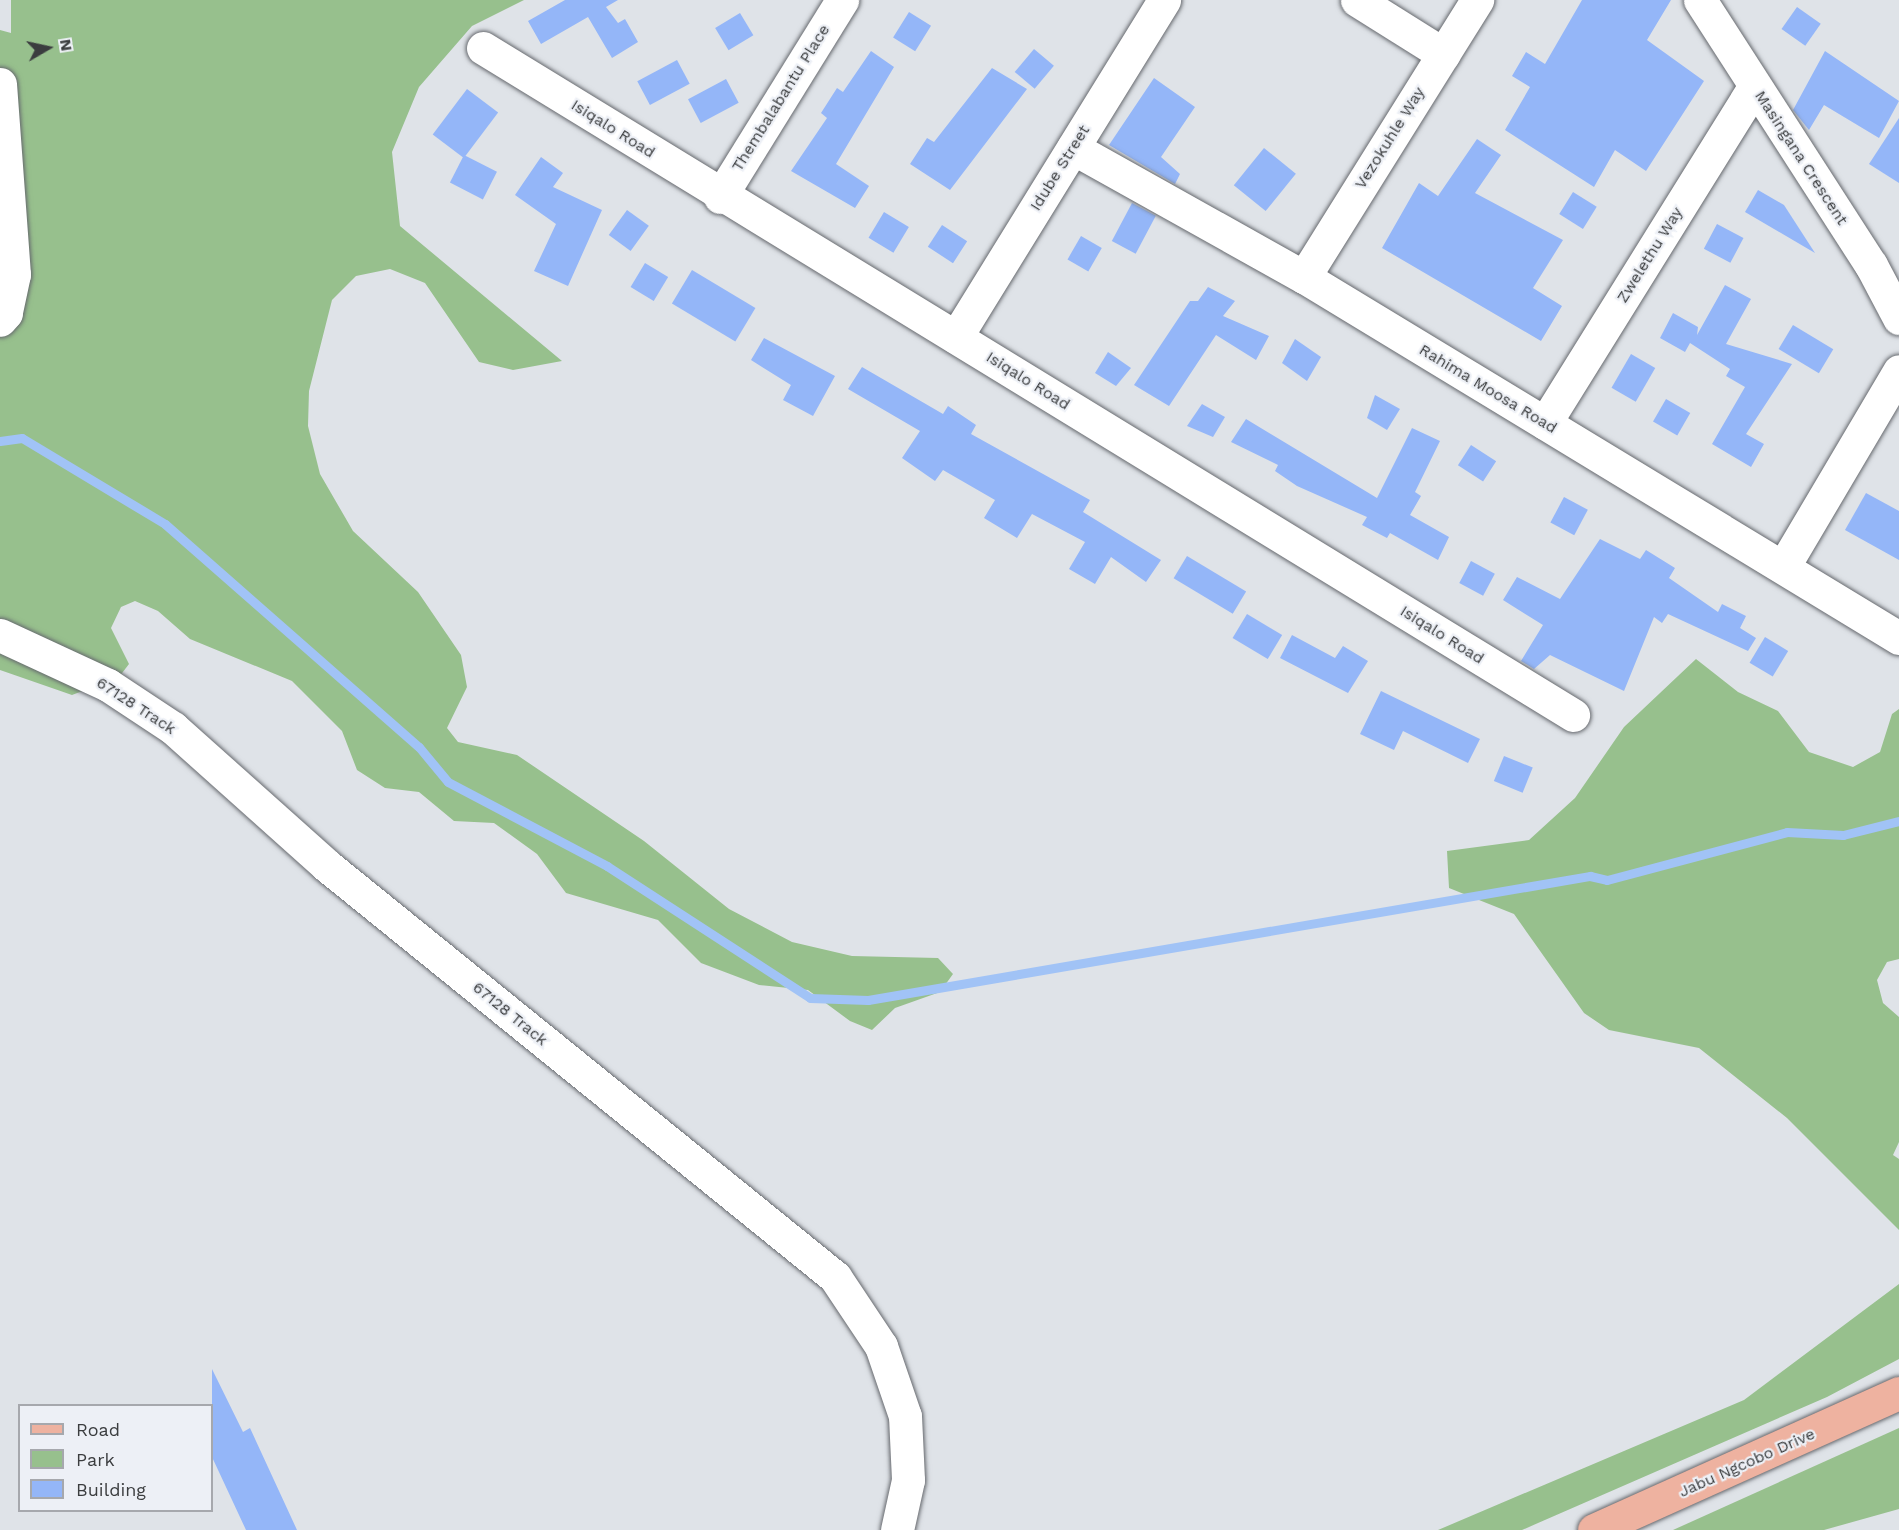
<!DOCTYPE html>
<style>
body{margin:0}
#map{position:relative;width:1899px;height:1530px;overflow:hidden;background:#dfe3e8;font-family:"Work Sans",sans-serif}
div>[style]{position:absolute}
.green>*{inset:0;background:#97c08d}
.stream>*{height:9px;margin:-4.5px;padding:0 4.5px;transform-origin:4.5px;border-radius:4.5px;background:#a1c3f6}
.building>*{inset:0;background:#94b6f8;transform-origin:0 0}
.roads{filter:drop-shadow(0 0 2px #66696e) drop-shadow(0 0 2px #66696e)}
.minor>*{height:33px;margin:-16.5px;padding:0 16.5px;transform-origin:16.5px;border-radius:16.5px;background:#fff}
.major>*{height:33px;margin:-16.5px;padding:0 16.5px;transform-origin:16.5px;border-radius:16.5px;background:#eeb2a0}
span{translate:-50% -50%;white-space:nowrap;text-align:center;line-height:1.15;-webkit-text-stroke:4.5px #edf0f6;paint-order:stroke}
.street-label{font-size:16px;color:#3b3d3f}
.legend{position:absolute;left:18px;top:1404px;width:195px;height:108px;box-sizing:border-box;background:#edf0f6;border:2px solid #a6a8ad;margin:0;padding:8px 10px;list-style:none;font-size:18px;color:#3b3d3f}
.legend li{display:flex;align-items:center;gap:12px;height:30px}
.legend b{width:30px;border:2px solid #a6a8ad}
.north{position:absolute;left:18px;top:18px;width:60px;height:60px;-webkit-text-stroke:4px #edf0f6;paint-order:stroke;rotate:81deg;font-size:16px;font-weight:700;line-height:24px;text-align:center;color:#3b3d3f}
.north::after{content:'';display:block;margin:auto;width:21px;height:27px;background:#3b3d3f;clip-path:polygon(50% 0,100% 100%,50% 72%,0 100%)}
</style>
<div id="map">
<div class="green">
<i style="clip-path:polygon(11px 0,524px 0,472px 26px,419px 87px,392px 152px,400px 226px,562px 361px,513px 370px,479px 362px,425px 283px,390px 269px,356px 276px,332px 300px,309px 391px,308px 426px,320px 474px,353px 531px,418px 592px,461px 655px,467px 687px,447px 728px,458px 742px,517px 755px,644px 841px,729px 909px,792px 942px,852px 956px,938px 958px,953px 974px,940px 992px,895px 1008px,872px 1030px,850px 1021px,808px 990px,759px 985px,701px 963px,658px 920px,566px 893px,537px 854px,494px 823px,454px 821px,419px 792px,385px 788px,357px 770px,342px 731px,292px 681px,190px 639px,158px 611px,135px 601px,121px 607px,111px 628px,129px 664px,119px 677px,72px 695px,0 670px,0 30px,11px 33px)"></i>
<i style="clip-path:polygon(1696px 659px,1738px 692px,1778px 711px,1809px 752px,1853px 767px,1880px 752px,1892px 714px,1899px 709px,1899px 959px,1887px 962px,1877px 980px,1883px 1003px,1899px 1017px,1899px 1142px,1893px 1155px,1899px 1159px,1899px 1230px,1787px 1118px,1699px 1048px,1609px 1030px,1584px 1013px,1514px 914px,1449px 888px,1447px 851px,1529px 840px,1575px 798px,1624px 727px)"></i>
<i style="clip-path:polygon(1899px 1284px,1899px 1359px,1827px 1397px,1522px 1530px,1438px 1530px,1744px 1400px)"></i>
<i style="clip-path:polygon(1899px 1428px,1899px 1509px,1824px 1530px,1673px 1530px)"></i>
</div>
<div class="stream">
<i style="left:0;top:441px;width:22px;rotate:-8deg"></i>
<i style="left:22px;top:438px;width:167px;rotate:31deg"></i>
<i style="left:165px;top:524px;width:338px;rotate:41.3deg"></i>
<i style="left:419px;top:747px;width:45px;rotate:50.4deg"></i>
<i style="left:448px;top:782px;width:180px;rotate:27.8deg"></i>
<i style="left:607px;top:866px;width:242px;rotate:33deg"></i>
<i style="left:810px;top:998px;width:58px;rotate:2deg"></i>
<i style="left:868px;top:1000px;width:733px;rotate:-9.75deg"></i>
<i style="left:1590px;top:876px;width:17px;rotate:13deg"></i>
<i style="left:1607px;top:880px;width:186px;rotate:-14.9deg"></i>
<i style="left:1787px;top:832px;width:56px;rotate:3.1deg"></i>
<i style="left:1843px;top:835px;width:58px;rotate:-14deg"></i>
</div>
<div class="building">
<i style="clip-path:polygon(565px 0,618px 0,606px 7px,618px 23px,625px 19px,638px 42px,612px 58px,588px 17px,541px 44px,528px 21px)"></i>
<i style="clip-path:polygon(1582px 0,1671px 0,1647px 40px,1704px 81px,1646px 171px,1615px 150px,1594px 187px,1505px 130px,1530px 87px,1512px 76px,1526px 52px,1545px 64px)"></i>
<i style="left:1797px;top:7px;width:29px;height:27px;rotate:35deg"></i>
<i style="left:909px;top:12px;width:26px;height:30px;rotate:32deg"></i>
<i style="left:740px;top:13px;width:26px;height:29px;rotate:59deg"></i>
<i style="left:1034px;top:49px;width:26px;height:30px;rotate:40deg"></i>
<i style="clip-path:polygon(871px 51px,894px 67px,836px 164px,869px 186px,855px 208px,791px 171px,827px 118px,821px 113px,837px 88px,843px 92px)"></i>
<i style="clip-path:polygon(1825px 51px,1899px 101px,1879px 138px,1824px 105px,1809px 130px,1793px 110px)"></i>
<i style="left:677px;top:60px;width:27px;height:45px;rotate:62deg"></i>
<i style="clip-path:polygon(992px 68px,1027px 89px,950px 190px,910px 164px,927px 138px,934px 142px)"></i>
<i style="clip-path:polygon(1154px 78px,1195px 107px,1161px 157px,1180px 174px,1175px 184px,1109px 145px)"></i>
<i style="left:726px;top:79px;width:27px;height:43px;rotate:62deg"></i>
<i style="left:467px;top:89px;width:39px;height:57px;rotate:37deg"></i>
<i style="clip-path:polygon(1899px 118px,1899px 183px,1869px 164px)"></i>
<i style="clip-path:polygon(1477px 139px,1501px 155px,1475px 193px,1563px 240px,1533px 288px,1562px 306px,1541px 341px,1382px 248px,1419px 183px,1438px 196px)"></i>
<i style="left:1264px;top:148px;width:41px;height:48px;rotate:39deg"></i>
<i style="left:464px;top:155px;width:37px;height:31px;rotate:27deg"></i>
<i style="clip-path:polygon(541px 157px,563px 173px,553px 187px,602px 210px,568px 286px,534px 271px,556px 224px,515px 195px)"></i>
<i style="clip-path:polygon(1758px 190px,1784px 205px,1815px 253px,1745px 212px)"></i>
<i style="left:1573px;top:192px;width:28px;height:26px;rotate:32deg"></i>
<i style="left:1132px;top:203px;width:27px;height:43px;rotate:28deg"></i>
<i style="left:627px;top:210px;width:27px;height:31px;rotate:36deg"></i>
<i style="left:884px;top:212px;width:29px;height:30px;rotate:31deg"></i>
<i style="left:1717px;top:224px;width:30px;height:28px;rotate:28deg"></i>
<i style="left:942px;top:225px;width:30px;height:26px;rotate:33deg"></i>
<i style="left:1081px;top:236px;width:24px;height:27px;rotate:30deg"></i>
<i style="left:645px;top:263px;width:27px;height:28px;rotate:31deg"></i>
<i style="left:692px;top:270px;width:74px;height:39px;rotate:31deg"></i>
<i style="clip-path:polygon(1725px 285px,1751px 299px,1726px 344px,1792px 364px,1746px 434px,1764px 444px,1751px 467px,1712px 444px,1745px 387px,1726px 376px,1730px 369px,1690px 343px,1685px 352px,1660px 338px,1673px 313px,1698px 327px,1697px 335px)"></i>
<i style="clip-path:polygon(1208px 287px,1235px 301px,1223px 316px,1269px 336px,1256px 360px,1216px 335px,1169px 406px,1134px 385px,1190px 301px,1198px 301px)"></i>
<i style="left:1793px;top:325px;width:47px;height:28px;rotate:31deg"></i>
<i style="clip-path:polygon(764px 338px,835px 376px,813px 416px,783px 400px,791px 385px,751px 360px)"></i>
<i style="clip-path:polygon(1295px 339px,1321px 357px,1307px 381px,1282px 363px)"></i>
<i style="clip-path:polygon(1108px 352px,1131px 368px,1116px 386px,1095px 373px)"></i>
<i style="left:1631px;top:354px;width:28px;height:39px;rotate:30deg"></i>
<i style="clip-path:polygon(862px 367px,943px 414px,948px 406px,976px 425px,971px 434px,1090px 500px,1083px 512px,1161px 560px,1146px 582px,1111px 557px,1095px 584px,1069px 569px,1085px 542px,1032px 514px,1017px 538px,984px 518px,995px 500px,943px 470px,935px 481px,902px 458px,920px 431px,848px 389px)"></i>
<i style="clip-path:polygon(1375px 395px,1400px 409px,1387px 430px,1367px 418px)"></i>
<i style="left:1666px;top:399px;width:28px;height:26px;rotate:30deg"></i>
<i style="clip-path:polygon(1202px 404px,1225px 417px,1213px 437px,1187px 426px)"></i>
<i style="clip-path:polygon(1246px 419px,1377px 498px,1412px 428px,1440px 441px,1415px 492px,1421px 496px,1410px 515px,1449px 537px,1438px 560px,1390px 533px,1387px 538px,1362px 525px,1367px 517px,1297px 486px,1275px 471px,1278px 465px,1231px 442px)"></i>
<i style="left:1471px;top:445px;width:30px;height:24px;rotate:33deg"></i>
<i style="clip-path:polygon(1866px 493px,1899px 511px,1899px 560px,1845px 530px)"></i>
<i style="left:1564px;top:497px;width:27px;height:29px;rotate:28deg"></i>
<i style="clip-path:polygon(1600px 539px,1640px 559px,1646px 550px,1675px 568px,1669px 578px,1718px 612px,1722px 604px,1746px 616px,1740px 628px,1756px 638px,1748px 651px,1668px 614px,1662px 623px,1654px 617px,1624px 691px,1550px 655px,1534px 669px,1521px 661px,1543px 625px,1503px 600px,1517px 577px,1560px 599px)"></i>
<i style="left:1187px;top:556px;width:69px;height:26px;rotate:31deg"></i>
<i style="left:1471px;top:561px;width:27px;height:25px;rotate:28deg"></i>
<i style="left:1247px;top:614px;width:41px;height:28px;rotate:31deg"></i>
<i style="clip-path:polygon(1292px 635px,1335px 658px,1343px 646px,1368px 661px,1348px 693px,1280px 658px)"></i>
<i style="left:1765px;top:637px;width:27px;height:30px;rotate:31deg"></i>
<i style="clip-path:polygon(1381px 691px,1480px 739px,1468px 763px,1403px 731px,1394px 750px,1360px 734px)"></i>
<i style="left:1504px;top:756px;width:31px;height:27px;rotate:22deg"></i>
<i style="clip-path:polygon(212px 1369px,243px 1432px,250px 1428px,297px 1530px,246px 1530px,212px 1457px)"></i>
</div>
<div class="roads">
<div class="minor">
<i style="left:1357px;top:0;width:102px;rotate:32.1deg"></i>
<i style="left:1700px;top:0;width:315px;rotate:57.2deg"></i>
<i style="left:1871px;top:265px;width:60px;rotate:62.2deg"></i>
<i style="left:483px;top:48px;width:1278px;rotate:31.46deg"></i>
<i style="left:0;top:84px;width:191px;rotate:85.8deg"></i>
<i style="left:14px;top:274px;width:40px;rotate:102deg"></i>
<i style="left:6px;top:313px;width:9px;rotate:131deg"></i>
<i style="left:1073px;top:148px;width:265px;rotate:29.2deg"></i>
<i style="left:1304px;top:277px;width:696px;rotate:31.25deg"></i>
<i style="left:720px;top:197px;width:232px;rotate:-58.2deg"></i>
<i style="left:1304px;top:277px;width:327px;rotate:-58deg"></i>
<i style="left:956px;top:337px;width:396px;rotate:-58.3deg"></i>
<i style="left:1545px;top:423px;width:396px;rotate:-58.1deg"></i>
<i style="left:1785px;top:564px;width:224px;rotate:-59.4deg"></i>
<i style="left:0;top:635px;width:119px;rotate:24.8deg"></i>
<i style="left:108px;top:685px;width:78px;rotate:33.5deg"></i>
<i style="left:173px;top:728px;width:205px;rotate:41.8deg"></i>
<i style="left:326px;top:865px;width:655px;rotate:38.99deg"></i>
<i style="left:835px;top:1277px;width:83px;rotate:56.3deg"></i>
<i style="left:881px;top:1346px;width:74px;rotate:71.1deg"></i>
<i style="left:905px;top:1416px;width:64px;rotate:87.3deg"></i>
<i style="left:908px;top:1480px;width:51px;rotate:102.4deg"></i>
</div>
<div class="major">
<i style="left:1594px;top:1530px;width:334px;rotate:-24.2deg"></i>
</div>
</div>
<div class="street-label">
<span style="left:781px;top:98px;rotate:-58deg">Thembalabantu Place</span>
<span style="left:613px;top:129px;rotate:32deg">Isiqalo Road</span>
<span style="left:1390px;top:138px;rotate:-58deg">Vezokuhle Way</span>
<span style="left:1801px;top:158px;rotate:57deg">Masingana Crescent</span>
<span style="left:1060px;top:168px;rotate:-58deg">Idube Street</span>
<span style="left:1650px;top:255px;rotate:-58deg">Zwelethu Way</span>
<span style="left:1028px;top:381px;rotate:32deg">Isiqalo Road</span>
<span style="left:1488px;top:389px;rotate:31deg">Rahima Moosa Road</span>
<span style="left:1442px;top:635px;rotate:32deg">Isiqalo Road</span>
<span style="left:136px;top:706px;rotate:33deg">67128 Track</span>
<span style="left:510px;top:1014px;rotate:39deg">67128 Track</span>
<span style="left:1747px;top:1463px;rotate:-24deg">Jabu Ngcobo Drive</span>
</div>
<ul class="legend">
<li><b style="height:8px;background:#eeb2a0"></b>Road</li>
<li><b style="height:16px;background:#97c08d"></b>Park</li>
<li><b style="height:16px;background:#94b6f8"></b>Building</li>
</ul>
<div class="north">N</div>
</div>
